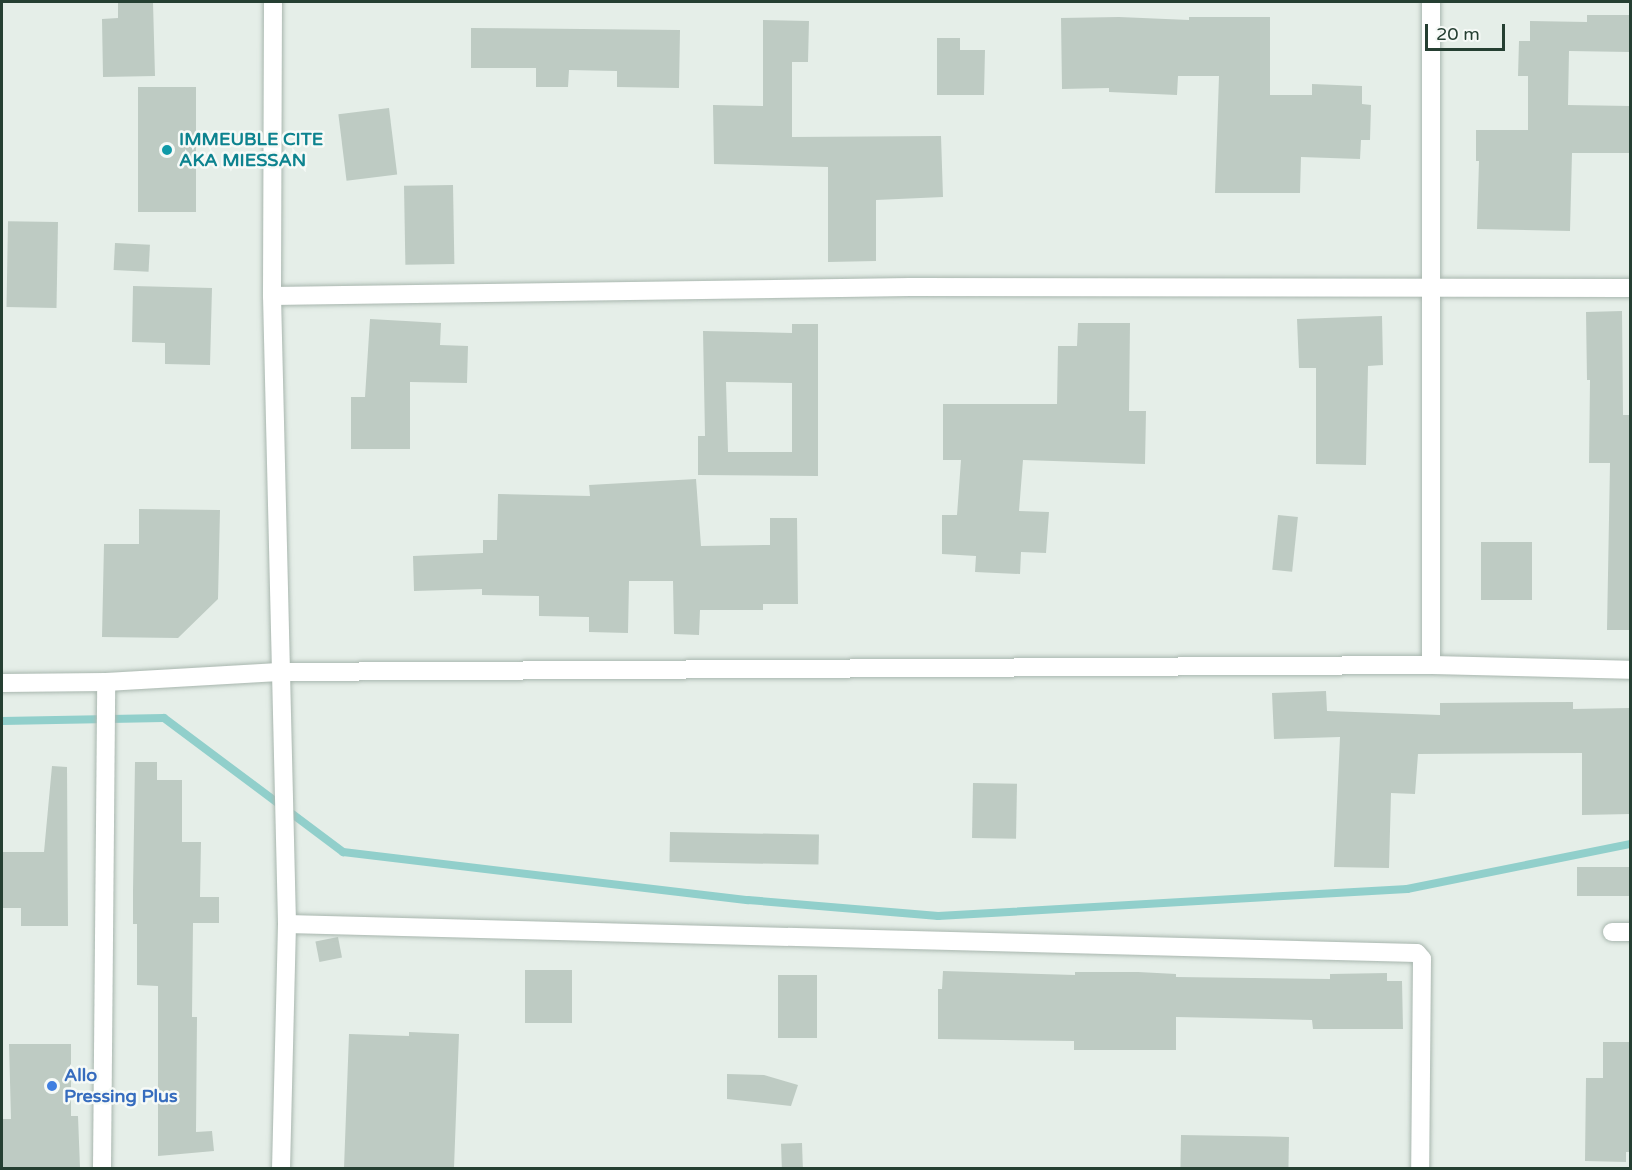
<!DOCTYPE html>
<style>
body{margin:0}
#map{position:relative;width:1632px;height:1170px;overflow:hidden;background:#e5eee8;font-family:"Varela Round",sans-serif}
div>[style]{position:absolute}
.stream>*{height:8px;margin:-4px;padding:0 4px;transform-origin:4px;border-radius:4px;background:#91cfcb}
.building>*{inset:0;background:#becbc3;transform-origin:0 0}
.roads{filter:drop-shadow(0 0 2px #a8b6ae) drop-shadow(0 0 2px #a8b6ae)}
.minor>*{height:18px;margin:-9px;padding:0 9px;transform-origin:9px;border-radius:9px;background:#fff}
.dots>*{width:16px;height:16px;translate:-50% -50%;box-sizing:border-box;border:3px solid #f6faf7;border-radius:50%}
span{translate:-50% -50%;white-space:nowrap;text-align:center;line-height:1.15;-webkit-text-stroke:5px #f6faf7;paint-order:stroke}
.culture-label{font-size:18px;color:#0d838f;font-weight:700}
.left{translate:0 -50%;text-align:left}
.shop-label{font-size:18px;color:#366cbe;font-weight:700}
.frame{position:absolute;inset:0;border:3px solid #253f32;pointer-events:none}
.scale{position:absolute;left:1425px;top:24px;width:80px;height:27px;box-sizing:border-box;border:3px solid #253f32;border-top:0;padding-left:8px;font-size:18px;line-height:21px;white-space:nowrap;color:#253f32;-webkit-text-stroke:4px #f6faf7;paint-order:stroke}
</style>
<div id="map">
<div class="stream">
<i style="left:2px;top:721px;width:162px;rotate:-1.1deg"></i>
<i style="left:164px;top:718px;width:224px;rotate:36.8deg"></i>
<i style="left:343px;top:852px;width:408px;rotate:6.8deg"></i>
<i style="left:748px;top:900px;width:191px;rotate:4.8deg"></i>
<i style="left:938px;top:916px;width:470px;rotate:-3.3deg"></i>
<i style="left:1407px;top:889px;width:227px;rotate:-11.4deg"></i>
</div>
<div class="building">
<i style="clip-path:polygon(118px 2px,153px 2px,155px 76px,103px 77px,102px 19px,118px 18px)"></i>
<i style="clip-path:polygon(1587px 15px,1630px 15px,1630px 52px,1569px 51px,1568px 105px,1630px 106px,1630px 153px,1572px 153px,1570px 231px,1477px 229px,1479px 161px,1476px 161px,1476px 130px,1528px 130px,1528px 76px,1518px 76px,1519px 41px,1530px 41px,1530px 21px,1587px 22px)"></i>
<i style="clip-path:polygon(1119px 17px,1189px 20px,1189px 17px,1270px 17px,1270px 95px,1312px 95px,1312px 84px,1362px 86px,1362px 104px,1371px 105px,1370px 140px,1361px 140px,1360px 159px,1301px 157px,1300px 193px,1215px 193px,1219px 76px,1178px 76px,1177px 95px,1109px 92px,1109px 88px,1062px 89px,1061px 18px)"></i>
<i style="clip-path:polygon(763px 20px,809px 21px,808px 62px,792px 62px,792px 137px,941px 136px,943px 197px,876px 200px,876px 261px,828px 262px,828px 167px,714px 164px,713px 105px,763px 106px)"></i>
<i style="clip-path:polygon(471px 28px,680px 30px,679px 88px,617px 87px,617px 71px,569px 70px,568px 87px,536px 87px,536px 68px,471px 68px)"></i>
<i style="clip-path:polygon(937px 38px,960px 38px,960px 50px,985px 50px,984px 95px,937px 95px)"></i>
<i style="left:138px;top:87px;width:58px;height:125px"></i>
<i style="left:389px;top:108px;width:67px;height:51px;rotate:83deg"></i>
<i style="left:453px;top:185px;width:79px;height:49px;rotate:89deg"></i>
<i style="left:58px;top:222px;width:86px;height:50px;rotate:91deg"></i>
<i style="left:115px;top:243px;width:35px;height:27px;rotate:3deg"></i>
<i style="clip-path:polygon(133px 286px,212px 288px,210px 365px,165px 364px,165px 343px,132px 342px)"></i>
<i style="clip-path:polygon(1622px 311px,1623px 415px,1630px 415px,1630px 630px,1607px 630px,1610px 463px,1589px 463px,1590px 380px,1587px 380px,1586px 312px)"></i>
<i style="clip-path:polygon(1382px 316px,1383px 365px,1368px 366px,1366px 465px,1316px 464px,1316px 368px,1299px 368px,1297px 319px)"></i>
<i style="clip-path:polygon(370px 319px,441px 323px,440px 345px,468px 346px,467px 383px,410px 382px,410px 449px,351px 449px,351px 397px,365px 397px)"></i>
<i style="clip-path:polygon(1078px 323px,1130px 323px,1129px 411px,1146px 411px,1145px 464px,1023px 460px,1019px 511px,1049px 512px,1046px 553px,1021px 552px,1020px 574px,975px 572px,976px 556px,942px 554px,942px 515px,957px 515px,961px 460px,943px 460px,943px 404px,1057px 404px,1058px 346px,1077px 346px)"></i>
<i style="clip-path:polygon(evenodd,792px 324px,818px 324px,818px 476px,698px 475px,698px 436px,705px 436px,703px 331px,792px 333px,792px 324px,726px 382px,792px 383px,792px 452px,728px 452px,726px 382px)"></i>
<i style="clip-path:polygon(696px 479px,701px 546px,770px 545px,770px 518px,797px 518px,798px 604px,763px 604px,763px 610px,700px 610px,699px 635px,674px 634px,673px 581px,629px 581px,628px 633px,589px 632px,589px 617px,539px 616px,539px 596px,482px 595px,482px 589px,414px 591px,413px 556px,483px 553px,483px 540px,497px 540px,498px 494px,590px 496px,589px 485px)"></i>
<i style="clip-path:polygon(139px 509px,220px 510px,218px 599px,178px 638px,102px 637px,104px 544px,139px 544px)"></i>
<i style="left:1278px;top:515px;width:20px;height:55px;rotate:6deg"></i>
<i style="left:1481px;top:542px;width:51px;height:58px"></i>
<i style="clip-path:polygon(1326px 691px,1327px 711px,1440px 715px,1440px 703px,1573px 702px,1573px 709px,1630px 708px,1630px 814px,1582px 815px,1582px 753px,1418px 754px,1415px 794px,1391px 793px,1389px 868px,1334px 867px,1340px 737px,1274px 739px,1272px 693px)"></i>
<i style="clip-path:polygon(135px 762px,157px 762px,157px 780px,182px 780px,182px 842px,201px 842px,200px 897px,219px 897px,219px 923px,193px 923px,192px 1017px,197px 1017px,196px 1132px,212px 1131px,214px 1151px,158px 1156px,158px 986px,137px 985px,137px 924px,133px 924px,133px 891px)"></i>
<i style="clip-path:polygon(52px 766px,67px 767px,68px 926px,21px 926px,21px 908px,3px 908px,3px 852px,44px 852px)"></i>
<i style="left:973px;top:783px;width:44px;height:55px;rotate:1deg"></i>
<i style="left:670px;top:832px;width:149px;height:30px;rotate:1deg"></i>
<i style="left:1630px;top:867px;width:29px;height:53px;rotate:90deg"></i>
<i style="left:338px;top:937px;width:21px;height:23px;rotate:79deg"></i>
<i style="left:525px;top:970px;width:47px;height:53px"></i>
<i style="clip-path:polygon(943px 971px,1075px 975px,1075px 972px,1138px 972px,1176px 974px,1176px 977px,1330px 979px,1330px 974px,1387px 973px,1387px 981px,1402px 981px,1403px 1029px,1313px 1029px,1312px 1020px,1176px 1017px,1176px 1050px,1074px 1050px,1074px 1041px,938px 1039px,938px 989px,942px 989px)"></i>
<i style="left:817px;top:975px;width:63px;height:39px;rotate:90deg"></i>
<i style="clip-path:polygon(409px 1032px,459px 1034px,454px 1168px,344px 1168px,349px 1034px,409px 1036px)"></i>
<i style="clip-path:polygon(1603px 1042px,1630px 1042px,1630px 1152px,1626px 1152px,1626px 1162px,1585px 1161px,1586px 1078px,1603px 1078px)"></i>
<i style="clip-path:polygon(9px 1044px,71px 1044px,71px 1116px,78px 1116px,80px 1168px,2px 1168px,2px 1119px,11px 1119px)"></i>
<i style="clip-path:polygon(727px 1074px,764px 1075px,798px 1085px,791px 1106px,727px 1099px)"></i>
<i style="left:1181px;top:1135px;width:108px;height:33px;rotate:1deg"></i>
<i style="left:802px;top:1143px;width:25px;height:21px;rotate:88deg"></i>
</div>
<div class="roads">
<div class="minor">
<i style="left:273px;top:2px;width:294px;rotate:90.2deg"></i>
<i style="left:272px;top:296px;width:628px;rotate:88.63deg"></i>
<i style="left:287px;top:924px;width:244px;rotate:91.4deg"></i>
<i style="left:1431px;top:2px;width:663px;rotate:90deg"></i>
<i style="left:1431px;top:665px;width:199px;rotate:1.4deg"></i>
<i style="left:272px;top:296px;width:638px;rotate:-0.81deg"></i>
<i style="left:910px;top:287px;width:720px;rotate:0.08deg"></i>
<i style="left:2px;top:683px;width:104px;rotate:-0.6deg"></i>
<i style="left:106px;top:682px;width:173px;rotate:-3.3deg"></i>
<i style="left:279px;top:672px;width:1152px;rotate:-0.35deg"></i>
<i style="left:287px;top:924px;width:1130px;rotate:1.47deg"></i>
<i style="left:1417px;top:953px;width:8px;rotate:50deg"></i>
<i style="left:1422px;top:959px;width:209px;rotate:90.5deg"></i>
<i style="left:1612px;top:932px;width:18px"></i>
<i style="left:102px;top:1168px;width:486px;rotate:-89.5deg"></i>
</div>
</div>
<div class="dots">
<i style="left:167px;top:150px;background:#0f9aa8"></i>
<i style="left:52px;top:1086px;background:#3f7fe0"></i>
</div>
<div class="culture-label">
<span class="left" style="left:179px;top:150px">IMMEUBLE CITE<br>AKA MIESSAN</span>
</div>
<div class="shop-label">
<span class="left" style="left:64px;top:1086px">Allo<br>Pressing Plus</span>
</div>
<div class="frame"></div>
<div class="scale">20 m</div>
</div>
